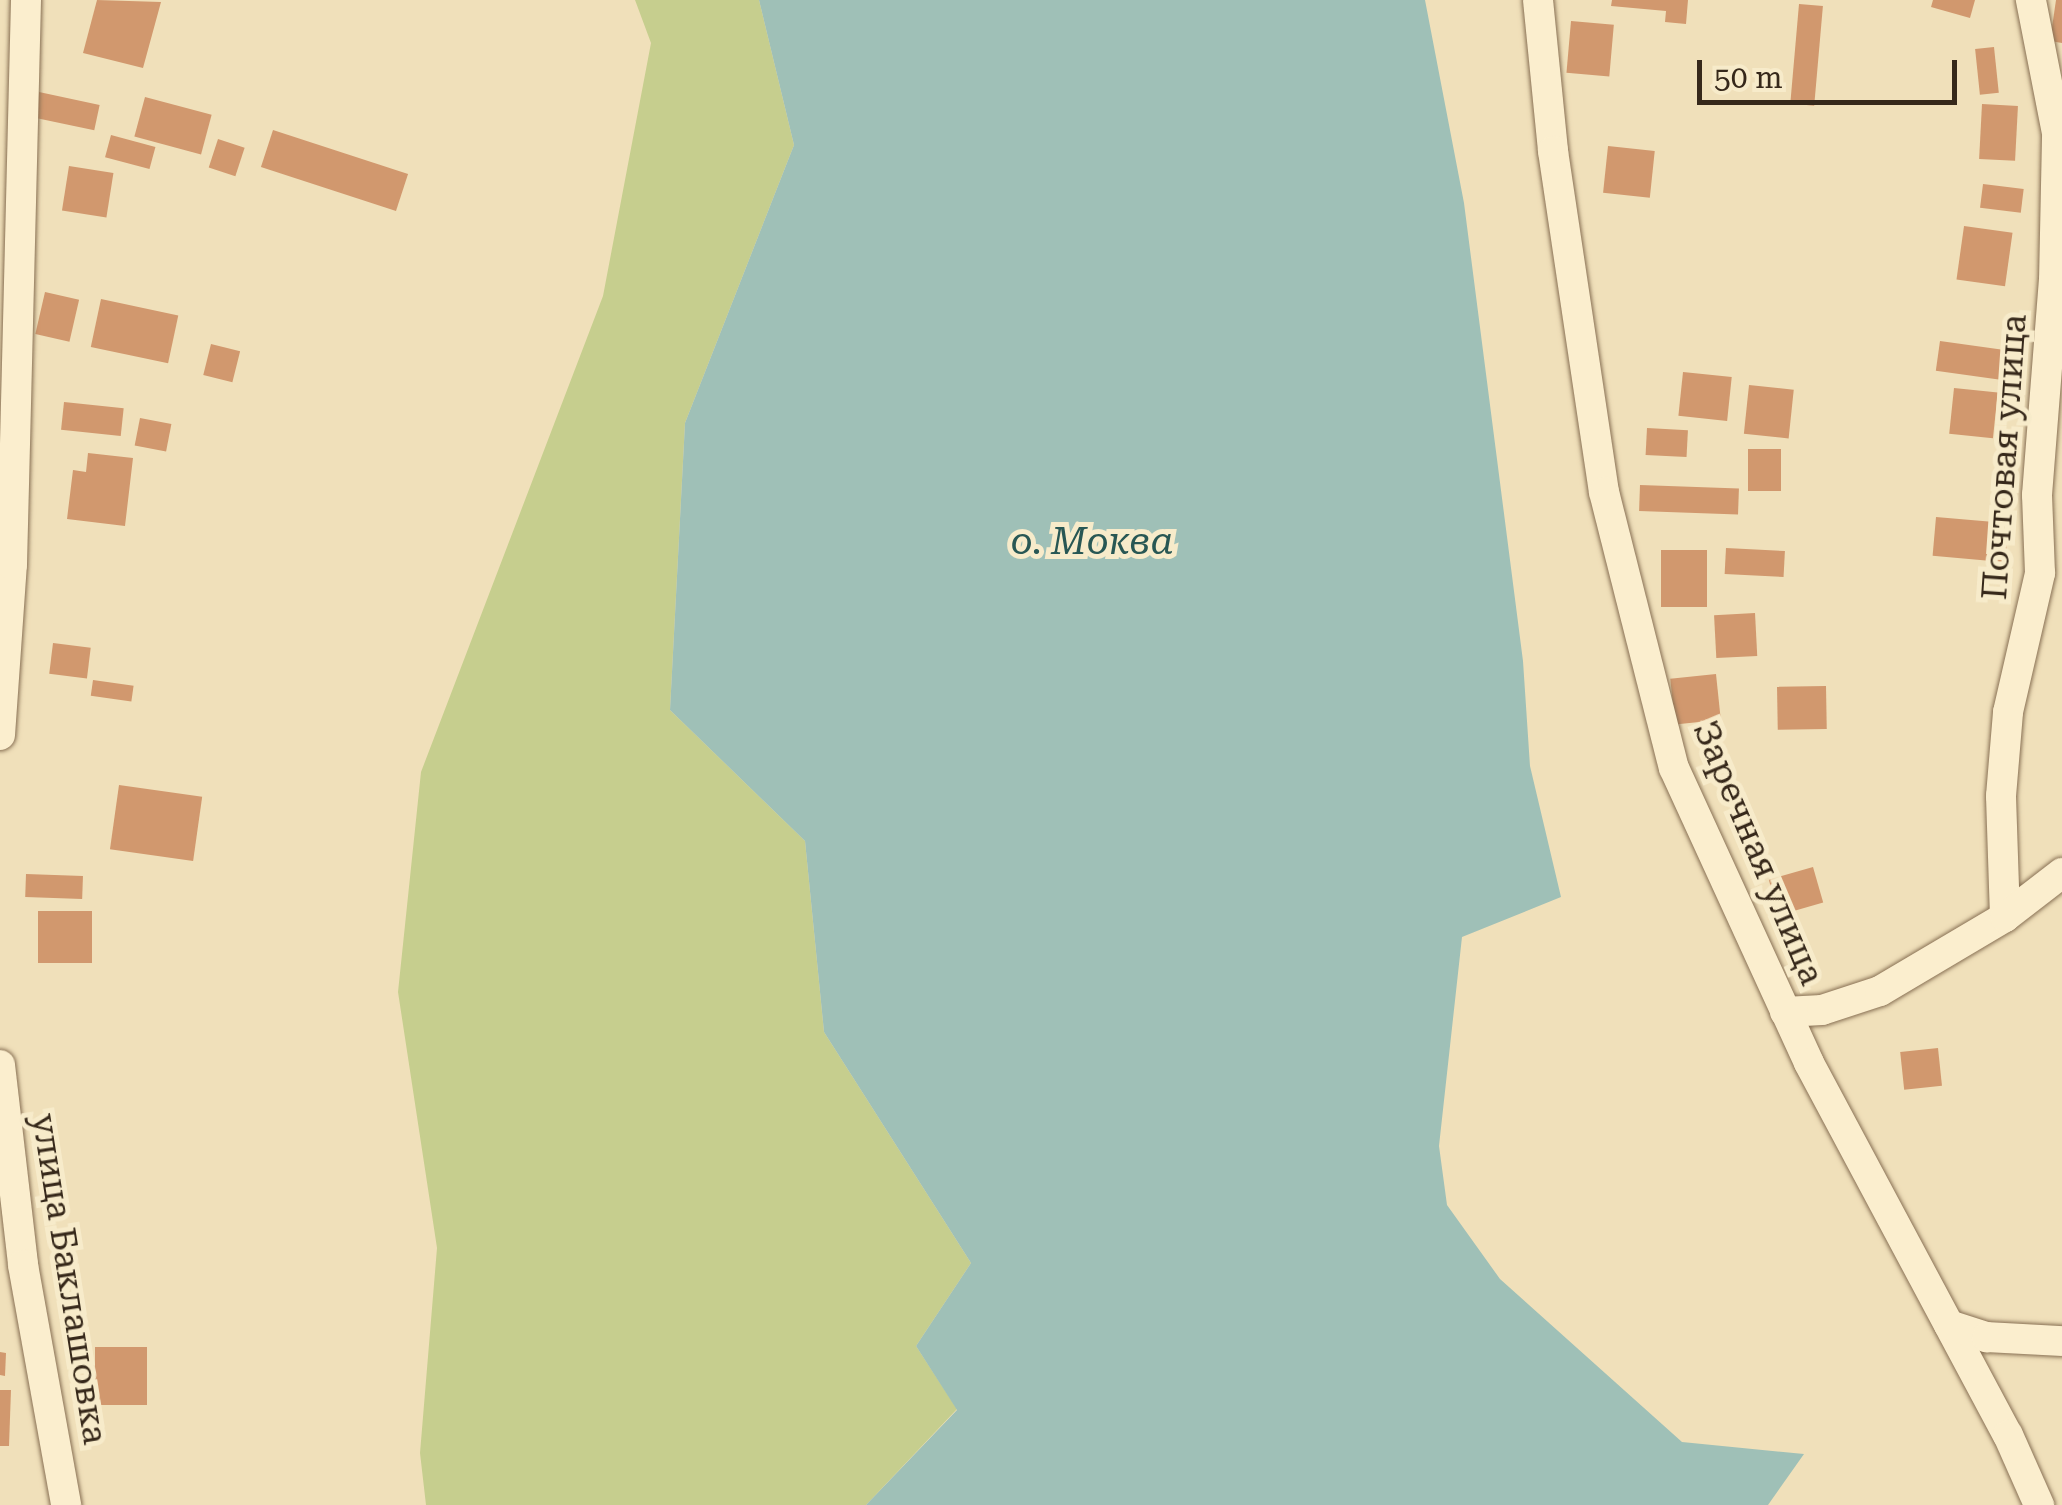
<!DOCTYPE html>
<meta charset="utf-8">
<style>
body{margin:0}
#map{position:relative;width:2062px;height:1505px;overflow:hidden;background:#f0e0ba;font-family:"Roboto Serif",serif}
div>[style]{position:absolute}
.green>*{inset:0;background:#c6ce8e}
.water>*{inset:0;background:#9fc0b7}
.building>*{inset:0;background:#d1986e;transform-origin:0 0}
.roads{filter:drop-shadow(0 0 2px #887054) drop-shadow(0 0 2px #887054)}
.street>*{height:30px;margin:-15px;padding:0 15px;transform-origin:15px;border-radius:15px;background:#fbeece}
span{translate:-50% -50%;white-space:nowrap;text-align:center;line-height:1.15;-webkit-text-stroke:10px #f7ebca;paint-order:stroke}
.street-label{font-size:35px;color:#36281a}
.water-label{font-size:38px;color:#285754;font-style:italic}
.scale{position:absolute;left:1697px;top:60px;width:260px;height:45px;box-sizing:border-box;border:5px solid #36281a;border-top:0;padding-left:12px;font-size:30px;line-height:35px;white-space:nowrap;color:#36281a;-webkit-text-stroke:8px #f7ebca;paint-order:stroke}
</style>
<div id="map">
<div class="green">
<i style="clip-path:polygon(635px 0,759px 0,794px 145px,685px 423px,670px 710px,805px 841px,824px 1032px,971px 1263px,916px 1346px,957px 1409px,866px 1505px,426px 1505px,420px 1453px,437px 1248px,398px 992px,421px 772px,603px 296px,651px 43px)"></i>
</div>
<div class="water">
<i style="clip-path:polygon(759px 0,1425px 0,1464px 203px,1523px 661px,1530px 766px,1561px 897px,1462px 937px,1439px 1146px,1447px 1205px,1500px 1279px,1682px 1442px,1804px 1454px,1768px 1505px,866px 1505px,957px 1410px,916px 1346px,971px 1263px,824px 1032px,805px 841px,670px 710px,685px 423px,794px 145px)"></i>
</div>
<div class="building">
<i style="clip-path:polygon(97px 0,161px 2px,143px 68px,83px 53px)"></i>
<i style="clip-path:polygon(1612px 0,1688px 0,1686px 24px,1665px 22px,1666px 11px,1611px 6px)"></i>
<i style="clip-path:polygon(1933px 0,1975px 0,1970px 18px,1931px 7px)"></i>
<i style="clip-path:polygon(2056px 0,2062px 0,2062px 43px,2050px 41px)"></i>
<i style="left:1799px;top:4px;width:24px;height:100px;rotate:5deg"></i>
<i style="left:1571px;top:21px;width:43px;height:52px;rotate:5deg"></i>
<i style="left:1994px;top:47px;width:46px;height:19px;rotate:84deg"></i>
<i style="left:39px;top:92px;width:62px;height:26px;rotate:12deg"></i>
<i style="left:145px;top:97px;width:69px;height:41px;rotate:15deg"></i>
<i style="left:1982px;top:104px;width:36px;height:55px;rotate:3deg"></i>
<i style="left:273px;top:130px;width:142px;height:39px;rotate:18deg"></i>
<i style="left:111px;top:135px;width:46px;height:23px;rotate:15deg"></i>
<i style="left:218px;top:139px;width:28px;height:30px;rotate:18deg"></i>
<i style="left:1608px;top:146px;width:47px;height:47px;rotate:6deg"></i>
<i style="left:69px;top:166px;width:45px;height:45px;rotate:9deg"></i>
<i style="left:1983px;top:184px;width:41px;height:24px;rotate:7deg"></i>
<i style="left:1964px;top:226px;width:49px;height:54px;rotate:8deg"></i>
<i style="left:45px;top:292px;width:35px;height:43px;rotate:13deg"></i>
<i style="left:101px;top:299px;width:79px;height:49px;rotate:12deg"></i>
<i style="left:1940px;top:341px;width:67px;height:30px;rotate:8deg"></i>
<i style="left:211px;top:344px;width:30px;height:32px;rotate:14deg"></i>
<i style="left:1683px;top:372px;width:49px;height:44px;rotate:6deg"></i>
<i style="left:1749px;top:385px;width:45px;height:49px;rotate:6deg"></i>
<i style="left:1954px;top:388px;width:44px;height:46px;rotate:6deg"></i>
<i style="left:64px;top:402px;width:60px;height:28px;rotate:6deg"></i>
<i style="left:140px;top:418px;width:32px;height:28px;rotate:11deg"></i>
<i style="left:1647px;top:428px;width:41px;height:27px;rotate:3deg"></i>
<i style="left:1748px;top:449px;width:33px;height:42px"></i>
<i style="clip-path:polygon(88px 453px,133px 458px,125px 526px,67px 519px,73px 470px,86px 472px)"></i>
<i style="left:1640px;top:485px;width:99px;height:26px;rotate:2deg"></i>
<i style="left:1936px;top:517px;width:73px;height:39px;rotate:5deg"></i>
<i style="left:1726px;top:548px;width:59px;height:26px;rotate:3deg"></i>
<i style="left:1661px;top:550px;width:46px;height:57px"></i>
<i style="left:1755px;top:613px;width:43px;height:41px;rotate:87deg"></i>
<i style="left:53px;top:643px;width:38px;height:31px;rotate:7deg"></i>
<i style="left:1716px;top:674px;width:46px;height:46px;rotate:84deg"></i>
<i style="left:93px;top:680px;width:41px;height:16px;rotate:8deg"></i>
<i style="left:1826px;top:686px;width:43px;height:49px;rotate:89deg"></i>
<i style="left:119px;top:785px;width:84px;height:65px;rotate:8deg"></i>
<i style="left:1813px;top:867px;width:37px;height:46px;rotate:74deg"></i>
<i style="left:26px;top:874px;width:57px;height:23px;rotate:2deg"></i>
<i style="left:38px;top:911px;width:54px;height:52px"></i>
<i style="left:1938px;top:1048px;width:38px;height:38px;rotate:84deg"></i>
<i style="left:95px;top:1347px;width:52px;height:58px"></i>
<i style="clip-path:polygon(0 1352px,6px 1353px,5px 1376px,0 1375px)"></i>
<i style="clip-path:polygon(0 1390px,11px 1390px,9px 1446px,0 1446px)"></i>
</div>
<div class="roads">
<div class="street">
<i style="left:1538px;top:0;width:152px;rotate:84.3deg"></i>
<i style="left:1553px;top:151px;width:345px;rotate:81.5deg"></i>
<i style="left:1604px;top:492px;width:285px;rotate:75.8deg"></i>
<i style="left:1674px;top:768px;width:324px;rotate:65.4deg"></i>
<i style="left:1809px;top:1063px;width:422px;rotate:61.9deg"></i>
<i style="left:2008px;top:1435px;width:77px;rotate:66.1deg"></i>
<i style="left:0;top:735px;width:170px;rotate:-86deg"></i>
<i style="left:12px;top:565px;width:565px;rotate:-88.58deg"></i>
<i style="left:2005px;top:917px;width:121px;rotate:-91.9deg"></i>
<i style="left:2001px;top:796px;width:84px;rotate:-85.2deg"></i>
<i style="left:2008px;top:712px;width:143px;rotate:-77deg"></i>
<i style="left:2040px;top:573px;width:78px;rotate:-92.2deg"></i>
<i style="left:2037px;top:495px;width:215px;rotate:-85.5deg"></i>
<i style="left:2054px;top:281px;width:148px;rotate:-88.8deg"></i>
<i style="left:2057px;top:133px;width:136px;rotate:-101.1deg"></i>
<i style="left:1785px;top:1012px;width:37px;rotate:-3deg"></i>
<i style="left:1822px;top:1010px;width:61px;rotate:-18.1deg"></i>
<i style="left:1880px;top:991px;width:145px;rotate:-30.6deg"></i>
<i style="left:2005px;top:917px;width:72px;rotate:-37.7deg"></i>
<i style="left:0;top:1065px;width:201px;rotate:83.4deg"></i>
<i style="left:23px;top:1265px;width:244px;rotate:79.8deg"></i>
<i style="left:1949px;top:1325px;width:40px;rotate:18deg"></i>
<i style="left:1987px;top:1337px;width:75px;rotate:3.1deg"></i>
</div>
</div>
<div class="street-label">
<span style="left:2005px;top:457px;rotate:-86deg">Почтовая улица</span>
<span style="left:1758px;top:853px;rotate:67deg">Заречная улица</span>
<span style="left:69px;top:1279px;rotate:81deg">улица Баклашовка</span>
</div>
<div class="water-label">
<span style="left:1092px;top:542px">о. Моква</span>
</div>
<div class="scale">50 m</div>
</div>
